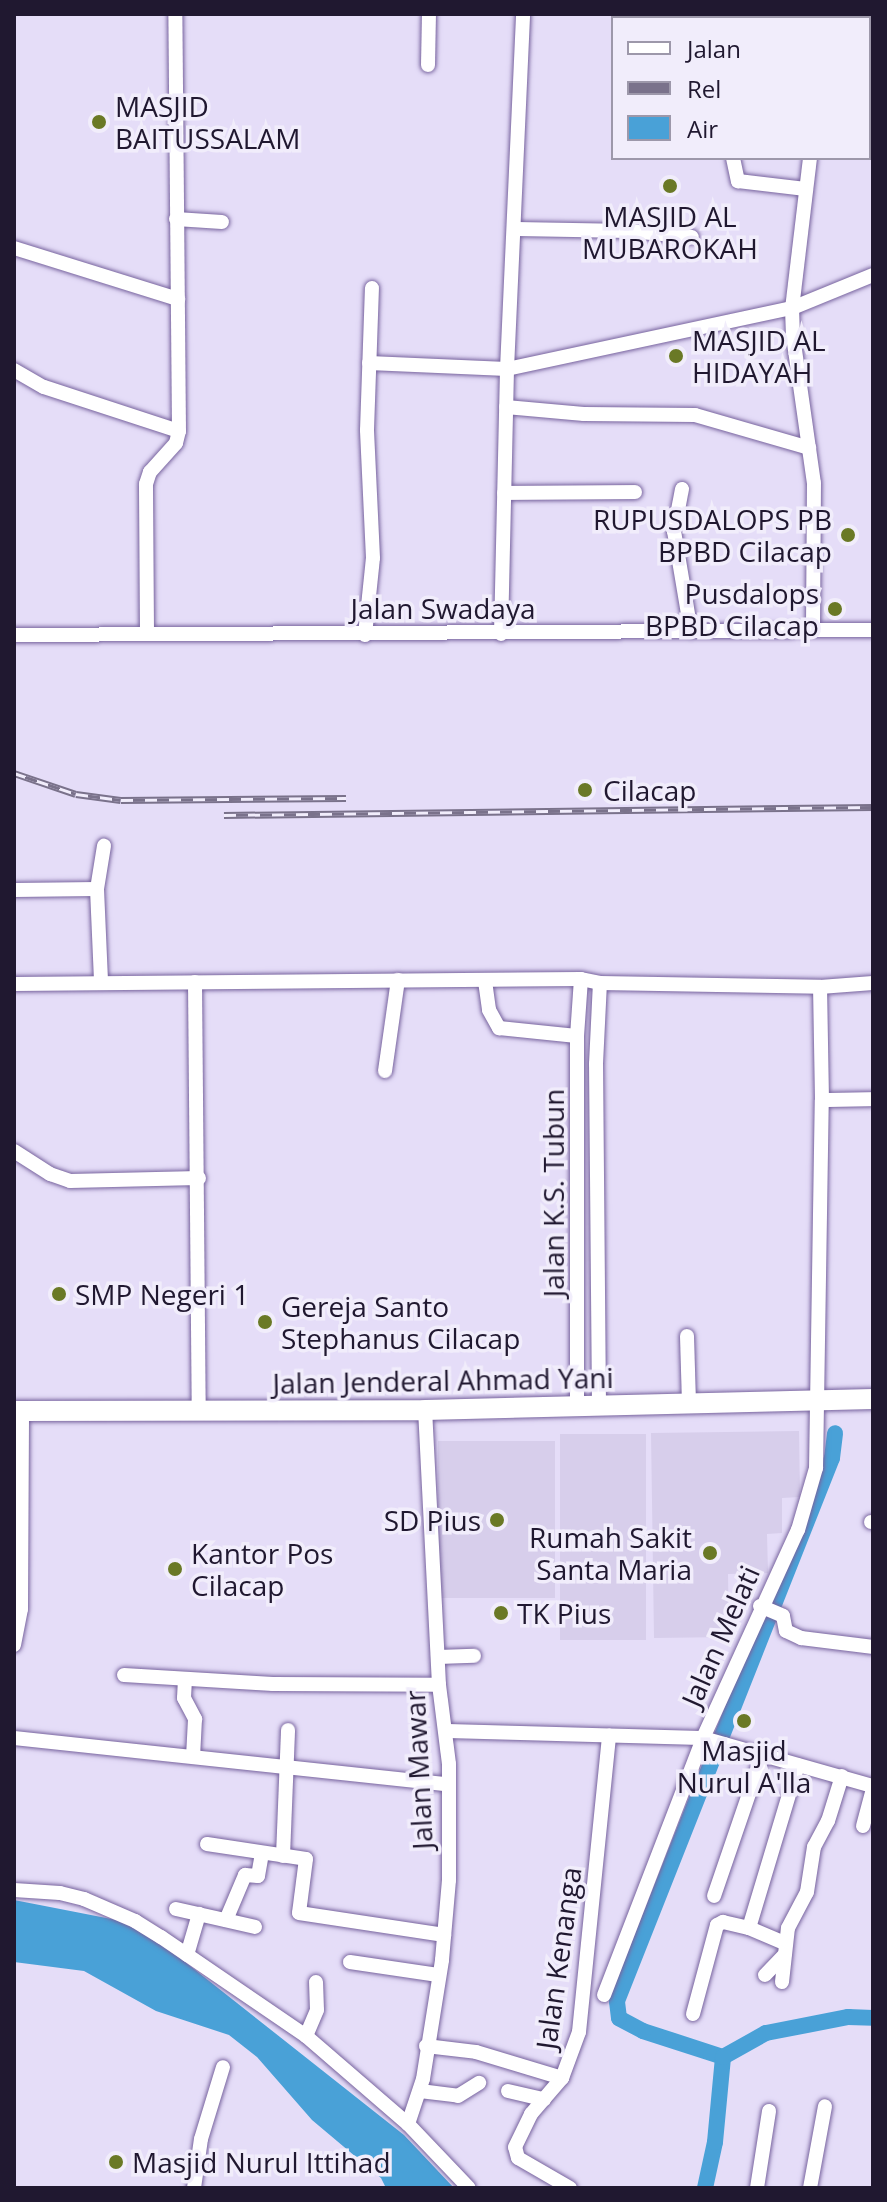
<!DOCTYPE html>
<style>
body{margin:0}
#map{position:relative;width:887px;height:2202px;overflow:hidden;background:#e5ddf8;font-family:"Open Sans",sans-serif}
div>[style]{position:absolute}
.built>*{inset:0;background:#d7ceeb;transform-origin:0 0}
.water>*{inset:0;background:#49a1d7}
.canal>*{height:16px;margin:-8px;padding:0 8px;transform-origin:8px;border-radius:8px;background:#49a1d7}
.roads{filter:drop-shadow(0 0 2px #77639e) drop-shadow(0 0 2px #77639e)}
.street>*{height:14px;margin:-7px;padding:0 7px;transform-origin:7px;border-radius:7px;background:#fff}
.secondary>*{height:20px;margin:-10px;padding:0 10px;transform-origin:10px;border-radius:10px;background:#fff}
.rail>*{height:7px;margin-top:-3.5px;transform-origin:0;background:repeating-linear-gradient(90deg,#f1edfb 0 12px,#7a728b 0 24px);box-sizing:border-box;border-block:2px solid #7a728b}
.dots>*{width:22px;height:22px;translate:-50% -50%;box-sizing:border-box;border:4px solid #f1edfb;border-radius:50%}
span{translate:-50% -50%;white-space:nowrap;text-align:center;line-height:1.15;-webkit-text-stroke:7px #f1edfb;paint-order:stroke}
.poi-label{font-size:28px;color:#201830}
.left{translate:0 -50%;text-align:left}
.right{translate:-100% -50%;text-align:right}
.street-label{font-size:28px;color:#201830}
.frame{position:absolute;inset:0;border:16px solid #201830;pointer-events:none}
.legend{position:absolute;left:611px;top:16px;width:260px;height:144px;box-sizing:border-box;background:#f1edfb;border:2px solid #9d98aa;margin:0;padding:10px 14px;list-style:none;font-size:24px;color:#201830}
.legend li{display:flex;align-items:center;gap:16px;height:40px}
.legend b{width:40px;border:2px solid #9d98aa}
</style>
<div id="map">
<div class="built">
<i style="clip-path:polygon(799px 1431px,800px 1497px,782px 1498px,782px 1533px,767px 1534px,768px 1573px,728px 1574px,729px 1637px,654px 1638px,651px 1433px)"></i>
<i style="left:560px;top:1434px;width:86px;height:206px"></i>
<i style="left:555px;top:1441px;width:157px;height:117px;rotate:90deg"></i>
</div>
<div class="water">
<i style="clip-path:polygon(14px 1900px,137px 1924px,404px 2135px,454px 2188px,386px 2188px,381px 2178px,312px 2120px,257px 2057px,229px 2035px,156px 2011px,84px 1971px,14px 1962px)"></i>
</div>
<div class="canal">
<i style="left:723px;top:2057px;width:84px;rotate:-162deg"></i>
<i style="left:643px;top:2031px;width:27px;rotate:-152deg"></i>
<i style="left:619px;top:2018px;width:17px;rotate:-97deg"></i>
<i style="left:617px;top:2001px;width:584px;rotate:-68.4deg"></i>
<i style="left:832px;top:1458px;width:25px;rotate:-83deg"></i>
<i style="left:705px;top:2188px;width:47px;rotate:-77.7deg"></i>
<i style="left:715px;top:2142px;width:85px;rotate:-84.6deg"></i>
<i style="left:723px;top:2057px;width:49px;rotate:-29.2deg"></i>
<i style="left:766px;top:2033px;width:84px;rotate:-11deg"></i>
<i style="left:848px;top:2017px;width:25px;rotate:2deg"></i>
</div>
<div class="roads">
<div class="street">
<i style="left:661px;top:18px;width:4px;rotate:-90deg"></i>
<i style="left:825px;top:18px;width:4px;rotate:-76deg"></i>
<i style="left:428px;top:65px;width:51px;rotate:-88.9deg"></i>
<i style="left:869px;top:135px;width:4px;rotate:-27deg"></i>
<i style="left:733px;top:158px;width:24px;rotate:78deg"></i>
<i style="left:738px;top:181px;width:68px;rotate:6.7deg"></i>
<i style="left:810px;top:158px;width:151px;rotate:96.8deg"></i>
<i style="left:792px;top:308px;width:28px;rotate:88deg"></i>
<i style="left:793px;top:336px;width:148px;rotate:81.9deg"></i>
<i style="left:814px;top:483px;width:147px;rotate:90.4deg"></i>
<i style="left:176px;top:219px;width:46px;rotate:3.7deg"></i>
<i style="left:516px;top:229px;width:114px;rotate:1deg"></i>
<i style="left:630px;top:231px;width:62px;rotate:5.5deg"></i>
<i style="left:14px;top:248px;width:172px;rotate:17.3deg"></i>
<i style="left:369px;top:363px;width:138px;rotate:2.5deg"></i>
<i style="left:507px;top:369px;width:291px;rotate:-12.1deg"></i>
<i style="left:792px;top:308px;width:87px;rotate:-22.2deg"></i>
<i style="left:14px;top:370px;width:34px;rotate:30deg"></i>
<i style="left:44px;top:387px;width:142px;rotate:18.1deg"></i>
<i style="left:506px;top:407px;width:78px;rotate:5.1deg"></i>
<i style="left:584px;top:414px;width:111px;rotate:0.5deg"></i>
<i style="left:695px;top:415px;width:119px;rotate:16.1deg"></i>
<i style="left:682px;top:489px;width:43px;rotate:100.8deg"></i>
<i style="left:674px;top:531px;width:102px;rotate:80.4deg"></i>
<i style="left:504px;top:493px;width:131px;rotate:-0.4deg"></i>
<i style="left:147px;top:632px;width:148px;rotate:-90.4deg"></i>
<i style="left:146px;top:484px;width:13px;rotate:-72deg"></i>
<i style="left:150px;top:472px;width:39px;rotate:-48deg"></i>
<i style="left:176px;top:443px;width:12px;rotate:-76deg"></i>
<i style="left:179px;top:431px;width:417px;rotate:-90.5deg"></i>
<i style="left:501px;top:634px;width:265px;rotate:-88.7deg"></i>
<i style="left:507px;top:369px;width:355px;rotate:-87.4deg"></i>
<i style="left:14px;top:635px;width:859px;rotate:-0.33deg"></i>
<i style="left:365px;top:635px;width:77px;rotate:-84.1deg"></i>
<i style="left:373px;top:558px;width:128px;rotate:-92.7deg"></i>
<i style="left:367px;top:430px;width:142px;rotate:-88deg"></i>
<i style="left:97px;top:889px;width:44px;rotate:-80.8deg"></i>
<i style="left:14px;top:890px;width:83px;rotate:-0.7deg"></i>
<i style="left:97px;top:889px;width:92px;rotate:87.5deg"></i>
<i style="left:485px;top:981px;width:29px;rotate:82deg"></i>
<i style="left:489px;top:1010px;width:21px;rotate:61deg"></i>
<i style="left:499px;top:1028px;width:78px;rotate:5.9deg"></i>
<i style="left:195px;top:982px;width:429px;rotate:89.5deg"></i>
<i style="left:14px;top:984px;width:567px;rotate:-0.51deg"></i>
<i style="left:581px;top:979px;width:19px;rotate:12deg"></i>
<i style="left:600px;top:983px;width:220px;rotate:1deg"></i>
<i style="left:820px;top:987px;width:53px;rotate:-4.3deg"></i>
<i style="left:385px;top:1071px;width:92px;rotate:-81.9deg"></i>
<i style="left:822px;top:1100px;width:51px;rotate:-1.1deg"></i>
<i style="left:14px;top:1151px;width:43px;rotate:32.6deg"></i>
<i style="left:50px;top:1174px;width:21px;rotate:19deg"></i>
<i style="left:70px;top:1181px;width:129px;rotate:-1.3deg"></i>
<i style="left:687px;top:1336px;width:69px;rotate:88.3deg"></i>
<i style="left:577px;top:1405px;width:369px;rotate:-90deg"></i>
<i style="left:577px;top:1036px;width:57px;rotate:-86deg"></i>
<i style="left:599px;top:1405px;width:341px;rotate:-90.5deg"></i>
<i style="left:596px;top:1064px;width:81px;rotate:-87.2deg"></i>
<i style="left:871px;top:1522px;width:2px"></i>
<i style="left:760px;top:1606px;width:25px;rotate:23deg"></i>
<i style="left:783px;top:1616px;width:15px;rotate:79deg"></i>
<i style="left:786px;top:1631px;width:17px;rotate:25deg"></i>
<i style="left:801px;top:1638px;width:73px;rotate:7.1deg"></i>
<i style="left:14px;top:1645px;width:37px;rotate:-79deg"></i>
<i style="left:21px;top:1609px;width:198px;rotate:-89.7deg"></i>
<i style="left:438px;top:1657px;width:36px;rotate:-2deg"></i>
<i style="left:124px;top:1675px;width:149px;rotate:3.5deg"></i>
<i style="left:273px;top:1684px;width:166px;rotate:0.3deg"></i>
<i style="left:185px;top:1679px;width:19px;rotate:93deg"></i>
<i style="left:184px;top:1698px;width:24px;rotate:62deg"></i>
<i style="left:195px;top:1719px;width:37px;rotate:93deg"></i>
<i style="left:446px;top:1731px;width:257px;rotate:1.6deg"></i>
<i style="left:703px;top:1738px;width:229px;rotate:-65.5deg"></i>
<i style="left:798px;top:1530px;width:65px;rotate:-73.8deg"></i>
<i style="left:816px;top:1468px;width:368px;rotate:-89.1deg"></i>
<i style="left:822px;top:1100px;width:113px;rotate:-91deg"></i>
<i style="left:14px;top:1738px;width:435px;rotate:6.1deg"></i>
<i style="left:863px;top:1826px;width:39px;rotate:-75deg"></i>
<i style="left:207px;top:1844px;width:100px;rotate:8.6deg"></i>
<i style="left:306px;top:1859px;width:54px;rotate:97.4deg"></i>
<i style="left:299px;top:1913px;width:147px;rotate:8.6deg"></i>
<i style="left:283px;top:1856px;width:126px;rotate:-87.7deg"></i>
<i style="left:14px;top:1890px;width:46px;rotate:3.7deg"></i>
<i style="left:60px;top:1893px;width:25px;rotate:14deg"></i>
<i style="left:84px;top:1899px;width:56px;rotate:23.3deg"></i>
<i style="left:135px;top:1921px;width:31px;rotate:32deg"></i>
<i style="left:161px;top:1937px;width:176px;rotate:34.3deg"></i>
<i style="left:306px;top:2036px;width:135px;rotate:40.8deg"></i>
<i style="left:408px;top:2124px;width:88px;rotate:46.4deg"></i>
<i style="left:714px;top:1896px;width:148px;rotate:-71.1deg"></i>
<i style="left:176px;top:1909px;width:81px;rotate:12.8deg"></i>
<i style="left:226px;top:1920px;width:49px;rotate:-67.1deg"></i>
<i style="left:245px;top:1875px;width:13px;rotate:4deg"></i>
<i style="left:258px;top:1876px;width:22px;rotate:-80deg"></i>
<i style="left:749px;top:1928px;width:39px;rotate:23deg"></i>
<i style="left:187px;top:1955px;width:43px;rotate:-73.7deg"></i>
<i style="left:350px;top:1962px;width:89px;rotate:8.4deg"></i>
<i style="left:765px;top:1975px;width:28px;rotate:-46deg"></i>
<i style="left:782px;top:1982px;width:54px;rotate:-83.7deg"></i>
<i style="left:788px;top:1928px;width:41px;rotate:-62.2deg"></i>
<i style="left:807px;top:1892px;width:46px;rotate:-81.2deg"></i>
<i style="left:814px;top:1847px;width:30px;rotate:-62deg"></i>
<i style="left:828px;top:1821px;width:47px;rotate:-72.7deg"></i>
<i style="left:604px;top:1995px;width:275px;rotate:-68.9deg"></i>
<i style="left:703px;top:1738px;width:177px;rotate:15.8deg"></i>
<i style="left:693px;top:2014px;width:92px;rotate:-74.9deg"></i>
<i style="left:717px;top:1925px;width:7px;rotate:-27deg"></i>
<i style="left:723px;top:1922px;width:27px;rotate:13deg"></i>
<i style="left:749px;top:1928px;width:170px;rotate:-73.3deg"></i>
<i style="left:306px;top:2036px;width:28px;rotate:-67deg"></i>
<i style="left:317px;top:2010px;width:28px;rotate:-92deg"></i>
<i style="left:426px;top:2046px;width:50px;rotate:6.8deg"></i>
<i style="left:476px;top:2052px;width:90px;rotate:16.8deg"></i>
<i style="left:420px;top:2091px;width:38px;rotate:7deg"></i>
<i style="left:458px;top:2096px;width:25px;rotate:-32deg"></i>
<i style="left:508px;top:2091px;width:37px;rotate:13deg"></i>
<i style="left:408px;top:2124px;width:47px;rotate:-71.6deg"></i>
<i style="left:423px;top:2079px;width:121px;rotate:-80.9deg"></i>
<i style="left:442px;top:1960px;width:80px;rotate:-85deg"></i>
<i style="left:449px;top:1880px;width:116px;rotate:-90deg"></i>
<i style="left:449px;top:1764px;width:80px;rotate:-97.2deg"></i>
<i style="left:439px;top:1685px;width:275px;rotate:-92.9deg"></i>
<i style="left:194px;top:2188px;width:49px;rotate:-81.9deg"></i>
<i style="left:201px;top:2139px;width:75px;rotate:-73deg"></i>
<i style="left:570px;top:2188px;width:60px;rotate:-150deg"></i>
<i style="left:518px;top:2158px;width:11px;rotate:-105deg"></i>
<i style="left:515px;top:2147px;width:37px;rotate:-64deg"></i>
<i style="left:531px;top:2114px;width:48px;rotate:-49.3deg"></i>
<i style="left:562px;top:2078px;width:49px;rotate:-69.7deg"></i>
<i style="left:579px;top:2032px;width:298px;rotate:-84.2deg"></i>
<i style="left:757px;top:2188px;width:78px;rotate:-81.1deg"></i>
<i style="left:810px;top:2188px;width:83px;rotate:-79.6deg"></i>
</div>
<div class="secondary">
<i style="left:14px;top:1411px;width:411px;rotate:-0.1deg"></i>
<i style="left:425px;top:1410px;width:448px;rotate:-1.4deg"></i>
</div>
</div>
<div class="rail">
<i style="left:14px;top:773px;width:65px;rotate:18.7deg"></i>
<i style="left:76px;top:794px;width:45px;rotate:7.6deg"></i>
<i style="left:121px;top:800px;width:225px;rotate:-0.5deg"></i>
<i style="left:224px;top:815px;width:649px;rotate:-0.71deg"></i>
</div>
<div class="dots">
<i style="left:99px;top:122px;background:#6a7926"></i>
<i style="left:670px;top:186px;background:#6a7926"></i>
<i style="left:676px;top:356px;background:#6a7926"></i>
<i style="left:848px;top:535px;background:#6a7926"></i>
<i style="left:835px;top:609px;background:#6a7926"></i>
<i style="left:585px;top:790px;background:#6a7926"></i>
<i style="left:59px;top:1294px;background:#6a7926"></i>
<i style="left:265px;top:1322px;background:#6a7926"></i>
<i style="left:497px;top:1520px;background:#6a7926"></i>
<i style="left:710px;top:1553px;background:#6a7926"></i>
<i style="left:175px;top:1569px;background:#6a7926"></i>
<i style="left:501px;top:1613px;background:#6a7926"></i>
<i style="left:744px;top:1721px;background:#6a7926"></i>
<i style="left:116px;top:2162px;background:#6a7926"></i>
</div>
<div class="poi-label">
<span class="left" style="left:115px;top:122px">MASJID<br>BAITUSSALAM</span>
<span style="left:670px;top:232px">MASJID AL<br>MUBAROKAH</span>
<span class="left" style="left:692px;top:356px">MASJID AL<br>HIDAYAH</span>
<span class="right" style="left:832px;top:535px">RUPUSDALOPS PB<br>BPBD Cilacap</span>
<span class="right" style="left:819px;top:609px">Pusdalops<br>BPBD Cilacap</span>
<span class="left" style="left:603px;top:790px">Cilacap</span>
<span class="left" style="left:75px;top:1294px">SMP Negeri 1</span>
<span class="left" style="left:281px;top:1322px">Gereja Santo<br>Stephanus Cilacap</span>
<span class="right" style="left:481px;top:1520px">SD Pius</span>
<span class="right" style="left:692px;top:1553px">Rumah Sakit<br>Santa Maria</span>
<span class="left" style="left:191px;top:1569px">Kantor Pos<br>Cilacap</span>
<span class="left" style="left:517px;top:1613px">TK Pius</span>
<span style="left:744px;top:1766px">Masjid<br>Nurul A'lla</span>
<span class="left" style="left:132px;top:2162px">Masjid Nurul Ittihad</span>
</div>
<div class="street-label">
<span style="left:443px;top:608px">Jalan Swadaya</span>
<span style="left:553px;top:1193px;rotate:-90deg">Jalan K.S. Tubun</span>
<span style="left:443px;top:1380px;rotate:-1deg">Jalan Jenderal Ahmad Yani</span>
<span style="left:720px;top:1636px;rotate:-66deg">Jalan Melati</span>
<span style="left:418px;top:1770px;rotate:-93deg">Jalan Mawar</span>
<span style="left:558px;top:1958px;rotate:-82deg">Jalan Kenanga</span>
</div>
<div class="frame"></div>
<ul class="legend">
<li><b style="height:10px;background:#fff"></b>Jalan</li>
<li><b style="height:10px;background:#7a728b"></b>Rel</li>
<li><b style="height:22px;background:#49a1d7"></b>Air</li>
</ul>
</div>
